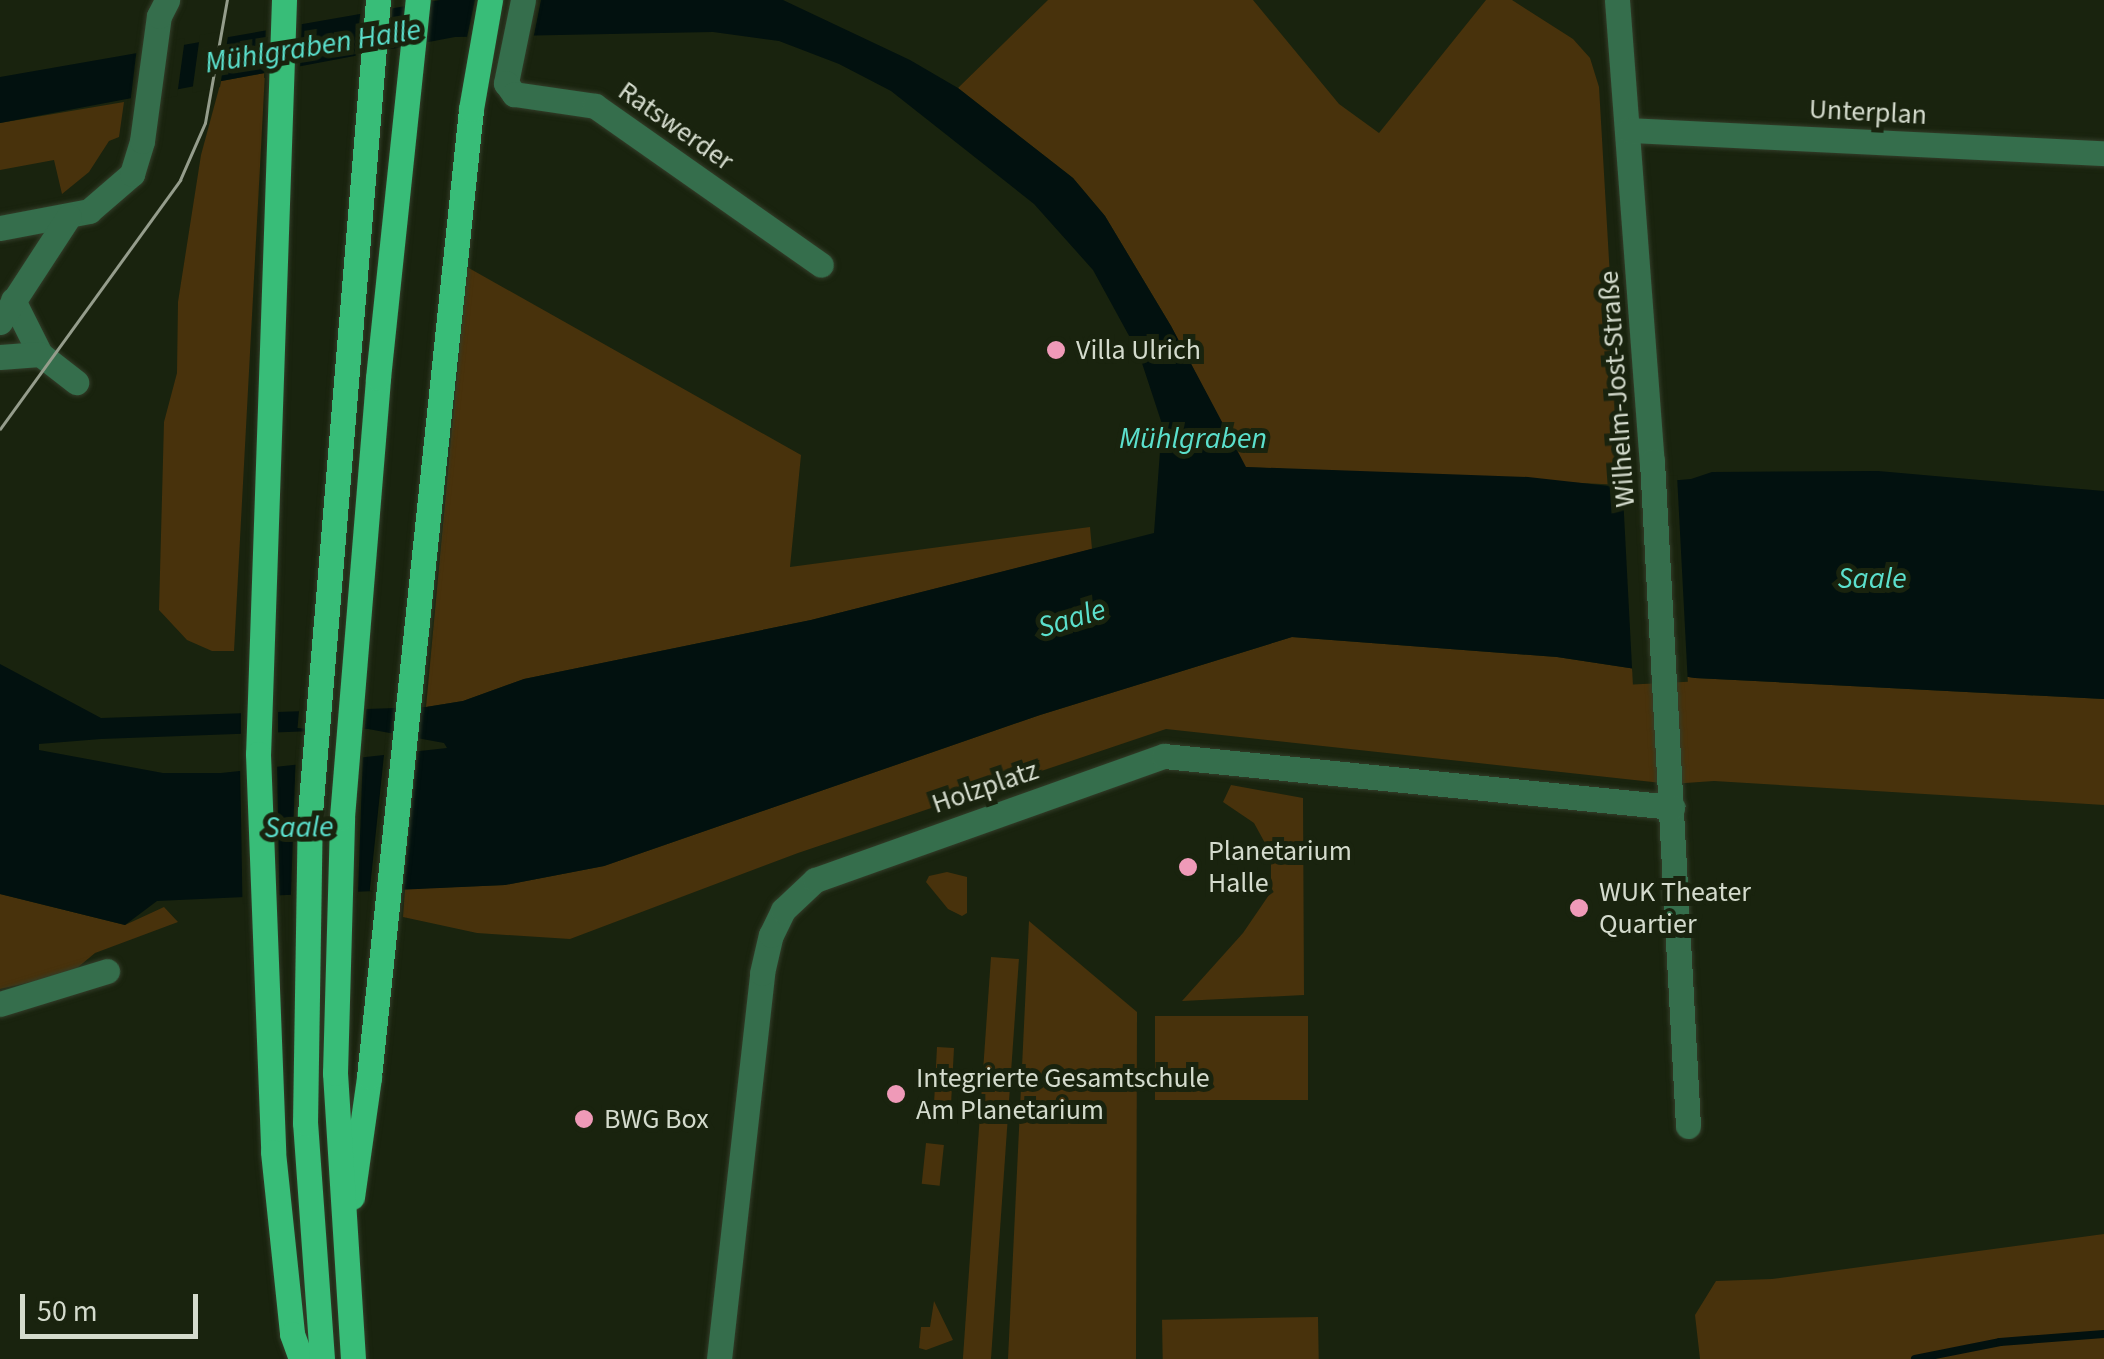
<!DOCTYPE html>
<meta charset="utf-8">
<style>
body{margin:0}
#map{position:relative;width:2104px;height:1359px;overflow:hidden;background:#19230e;font-family:"Source Sans 3",sans-serif}
div>[style]{position:absolute}
.green>*{inset:0;background:#48320c;transform-origin:0 0}
.water>*{inset:0;background:#02110f}
.pier>*{inset:0;background:#19230e;transform-origin:0 0}
.stream>*{height:8px;margin:-4px;padding:0 4px;transform-origin:4px;border-radius:4px;background:#02110f}
.roads{filter:drop-shadow(0 0 2px #333d29) drop-shadow(0 0 2px #333d29)}
.minor>*{height:25px;margin:-12.5px;padding:0 12.5px;transform-origin:12.5px;border-radius:12.5px;background:#356e4c}
.major>*{height:25px;margin:-12.5px;padding:0 12.5px;transform-origin:12.5px;border-radius:12.5px;background:#38bd78}
.tram>*{height:2.5px;margin:-1.25px;padding:0 1.25px;transform-origin:1.25px;border-radius:1.25px;background:#959d8c}
.dots>*{width:28px;height:28px;translate:-50% -50%;box-sizing:border-box;border:5px solid #19230e;border-radius:50%}
span{translate:-50% -50%;white-space:nowrap;text-align:center;line-height:1.15;-webkit-text-stroke:10px #19230e;paint-order:stroke}
.street-label{font-size:28px;color:#d4dbcd}
.poi-label{font-size:28px;color:#d4dbcd}
.left{translate:0 -50%;text-align:left}
.water-label{font-size:30px;color:#5be0cd;font-style:italic}
.scale{position:absolute;left:20px;top:1294px;width:178px;height:45px;box-sizing:border-box;border:5px solid #d4dbcd;border-top:0;padding-left:12px;font-size:30px;line-height:35px;white-space:nowrap;color:#d4dbcd;-webkit-text-stroke:8px #19230e;paint-order:stroke}
</style>
<div id="map">
<div class="green">
<i style="clip-path:polygon(1048px 0,1253px 0,1339px 104px,1379px 133px,1486px 0,1512px 0,1573px 39px,1590px 58px,1599px 87px,1622px 485px,1245px 467px,1171px 326px,1105px 216px,1073px 178px,958px 88px)"></i>
<i style="clip-path:polygon(265px 73px,234px 651px,212px 651px,187px 640px,159px 610px,164px 422px,177px 373px,178px 302px,201px 155px,221px 81px)"></i>
<i style="clip-path:polygon(124px 102px,119px 137px,109px 141px,89px 172px,62px 194px,54px 160px,0 170px,0 123px)"></i>
<i style="clip-path:polygon(467px 267px,801px 455px,790px 567px,1090px 527px,1092px 549px,811px 620px,524px 679px,463px 701px,426px 707px)"></i>
<i style="clip-path:polygon(1292px 637px,1557px 657px,1695px 678px,2104px 699px,2104px 805px,1714px 781px,1671px 784px,1166px 729px,798px 853px,570px 939px,477px 933px,403px 917px,405px 889px,505px 885px,604px 866px,1040px 715px)"></i>
<i style="clip-path:polygon(1231px 785px,1303px 798px,1304px 995px,1182px 1001px,1243px 933px,1271px 892px,1271px 854px,1254px 823px,1223px 802px)"></i>
<i style="clip-path:polygon(947px 872px,967px 877px,967px 913px,962px 916px,948px 909px,926px 882px,929px 876px)"></i>
<i style="clip-path:polygon(0 894px,125px 925px,164px 907px,178px 922px,95px 953px,71px 973px,0 989px)"></i>
<i style="clip-path:polygon(1029px 921px,1137px 1012px,1136px 1359px,1008px 1359px)"></i>
<i style="left:991px;top:957px;width:28px;height:403px;rotate:4deg"></i>
<i style="left:1308px;top:1016px;width:84px;height:153px;rotate:90deg"></i>
<i style="left:937px;top:1047px;width:17px;height:71px;rotate:3deg"></i>
<i style="left:926px;top:1143px;width:18px;height:41px;rotate:6deg"></i>
<i style="clip-path:polygon(2104px 1234px,2104px 1359px,1700px 1359px,1695px 1315px,1716px 1281px,1772px 1279px)"></i>
<i style="clip-path:polygon(934px 1301px,953px 1340px,926px 1350px,919px 1348px,921px 1327px,930px 1327px)"></i>
<i style="left:1318px;top:1317px;width:42px;height:156px;rotate:89deg"></i>
</div>
<div class="water">
<i style="clip-path:polygon(evenodd,440px 0,783px 0,910px 60px,958px 88px,1073px 178px,1105px 216px,1171px 326px,1246px 467px,1528px 477px,1609px 486px,1691px 479px,1712px 472px,1878px 471px,2104px 491px,2104px 699px,1695px 678px,1557px 657px,1292px 637px,1040px 715px,604px 866px,505px 885px,157px 901px,125px 925px,0 894px,0 664px,101px 718px,426px 707px,463px 701px,524px 679px,811px 620px,1154px 533px,1162px 424px,1139px 354px,1093px 270px,1034px 204px,891px 91px,839px 64px,779px 41px,713px 32px,455px 37px,0 123px,0 77px,440px 0,368px 729px,444px 743px,447px 748px,221px 773px,163px 773px,39px 750px,39px 744px,101px 739px,368px 729px)"></i>
</div>
<div class="pier">
<i style="clip-path:polygon(475px 0,541px 0,533px 40px,466px 42px)"></i>
<i style="clip-path:polygon(393px 2px,388px 55px,355px 61px,361px 7px)"></i>
<i style="clip-path:polygon(302px 16px,300px 71px,264px 78px,266px 23px)"></i>
<i style="clip-path:polygon(229px 30px,220px 87px,192px 93px,200px 35px)"></i>
<i style="clip-path:polygon(185px 38px,177px 96px,130px 105px,137px 47px)"></i>
<i style="left:1677px;top:475px;width:207px;height:55px;rotate:87deg"></i>
<i style="left:367px;top:702px;width:32px;height:67px;rotate:95deg"></i>
<i style="left:278px;top:705px;width:32px;height:37px;rotate:90deg"></i>
<i style="left:418px;top:747px;width:148px;height:33px;rotate:96deg"></i>
<i style="left:363px;top:751px;width:147px;height:67px;rotate:92deg"></i>
<i style="left:277px;top:759px;width:144px;height:37px;rotate:89deg"></i>
</div>
<div class="stream">
<i style="left:1915px;top:1359px;width:87px;rotate:-11.3deg"></i>
<i style="left:2000px;top:1342px;width:104px;rotate:-4.4deg"></i>
</div>
<div class="roads">
<div class="minor">
<i style="left:523px;top:0;width:85px;rotate:101.6deg"></i>
<i style="left:506px;top:83px;width:14px;rotate:54deg"></i>
<i style="left:514px;top:94px;width:82px;rotate:8.4deg"></i>
<i style="left:595px;top:106px;width:276px;rotate:35.1deg"></i>
<i style="left:1617px;top:0;width:462px;rotate:85.7deg"></i>
<i style="left:1652px;top:461px;width:666px;rotate:86.9deg"></i>
<i style="left:1629px;top:130px;width:476px;rotate:2.8deg"></i>
<i style="left:0;top:228px;width:91px;rotate:-10.8deg"></i>
<i style="left:89px;top:211px;width:57px;rotate:-40.7deg"></i>
<i style="left:132px;top:174px;width:34px;rotate:-73deg"></i>
<i style="left:142px;top:141px;width:126px;rotate:-82.3deg"></i>
<i style="left:159px;top:16px;width:18px;rotate:-63deg"></i>
<i style="left:13px;top:300px;width:60px;rotate:63.4deg"></i>
<i style="left:40px;top:354px;width:46px;rotate:37.9deg"></i>
<i style="left:0;top:322px;width:126px;rotate:-56.9deg"></i>
<i style="left:0;top:357px;width:40px;rotate:-4.3deg"></i>
<i style="left:0;top:1004px;width:112px;rotate:-17.1deg"></i>
<i style="left:719px;top:1359px;width:388px;rotate:-83.6deg"></i>
<i style="left:762px;top:973px;width:39px;rotate:-77deg"></i>
<i style="left:771px;top:935px;width:28px;rotate:-64deg"></i>
<i style="left:783px;top:910px;width:44px;rotate:-43.2deg"></i>
<i style="left:815px;top:880px;width:370px;rotate:-19.6deg"></i>
<i style="left:1164px;top:756px;width:511px;rotate:5.73deg"></i>
</div>
<div class="major">
<i style="left:284px;top:0;width:754px;rotate:91.97deg"></i>
<i style="left:258px;top:754px;width:398px;rotate:87.8deg"></i>
<i style="left:273px;top:1152px;width:183px;rotate:84deg"></i>
<i style="left:292px;top:1334px;width:27px;rotate:70deg"></i>
<i style="left:352px;top:1197px;width:121px;rotate:-81.9deg"></i>
<i style="left:369px;top:1077px;width:973px;rotate:-83.98deg"></i>
<i style="left:471px;top:109px;width:111px;rotate:-80.1deg"></i>
<i style="left:322px;top:1359px;width:237px;rotate:-94.1deg"></i>
<i style="left:305px;top:1123px;width:310px;rotate:-89.1deg"></i>
<i style="left:310px;top:813px;width:816px;rotate:-85.22deg"></i>
<i style="left:353px;top:1359px;width:287px;rotate:-93.6deg"></i>
<i style="left:335px;top:1073px;width:256px;rotate:-88.4deg"></i>
<i style="left:342px;top:817px;width:440px;rotate:-85.3deg"></i>
<i style="left:378px;top:378px;width:380px;rotate:-84deg"></i>
</div>
</div>
<div class="tram">
<i style="left:0;top:429px;width:307px;rotate:-54.1deg"></i>
<i style="left:180px;top:180px;width:62px;rotate:-66.3deg"></i>
<i style="left:205px;top:123px;width:125px;rotate:-79.9deg"></i>
</div>
<div class="dots">
<i style="left:1056px;top:350px;background:#ef9ab8"></i>
<i style="left:1188px;top:867px;background:#ef9ab8"></i>
<i style="left:1579px;top:908px;background:#ef9ab8"></i>
<i style="left:896px;top:1094px;background:#ef9ab8"></i>
<i style="left:584px;top:1119px;background:#ef9ab8"></i>
</div>
<div class="street-label">
<span style="left:1868px;top:112px;rotate:3deg">Unterplan</span>
<span style="left:676px;top:126px;rotate:35deg">Ratswerder</span>
<span style="left:1617px;top:389px;rotate:-94deg">Wilhelm-Jost-Straße</span>
<span style="left:985px;top:787px;rotate:-19deg">Holzplatz</span>
</div>
<div class="poi-label">
<span class="left" style="left:1076px;top:350px">Villa Ulrich</span>
<span class="left" style="left:1208px;top:867px">Planetarium<br>Halle</span>
<span class="left" style="left:1599px;top:908px">WUK Theater<br>Quartier</span>
<span class="left" style="left:916px;top:1094px">Integrierte Gesamtschule<br>Am Planetarium</span>
<span class="left" style="left:604px;top:1119px">BWG Box</span>
</div>
<div class="water-label">
<span style="left:313px;top:47px;rotate:-9deg">Mühlgraben Halle</span>
<span style="left:1193px;top:439px">Mühlgraben</span>
<span style="left:1872px;top:579px">Saale</span>
<span style="left:1072px;top:619px;rotate:-17deg">Saale</span>
<span style="left:299px;top:828px;rotate:-1deg">Saale</span>
</div>
<div class="scale">50 m</div>
</div>
